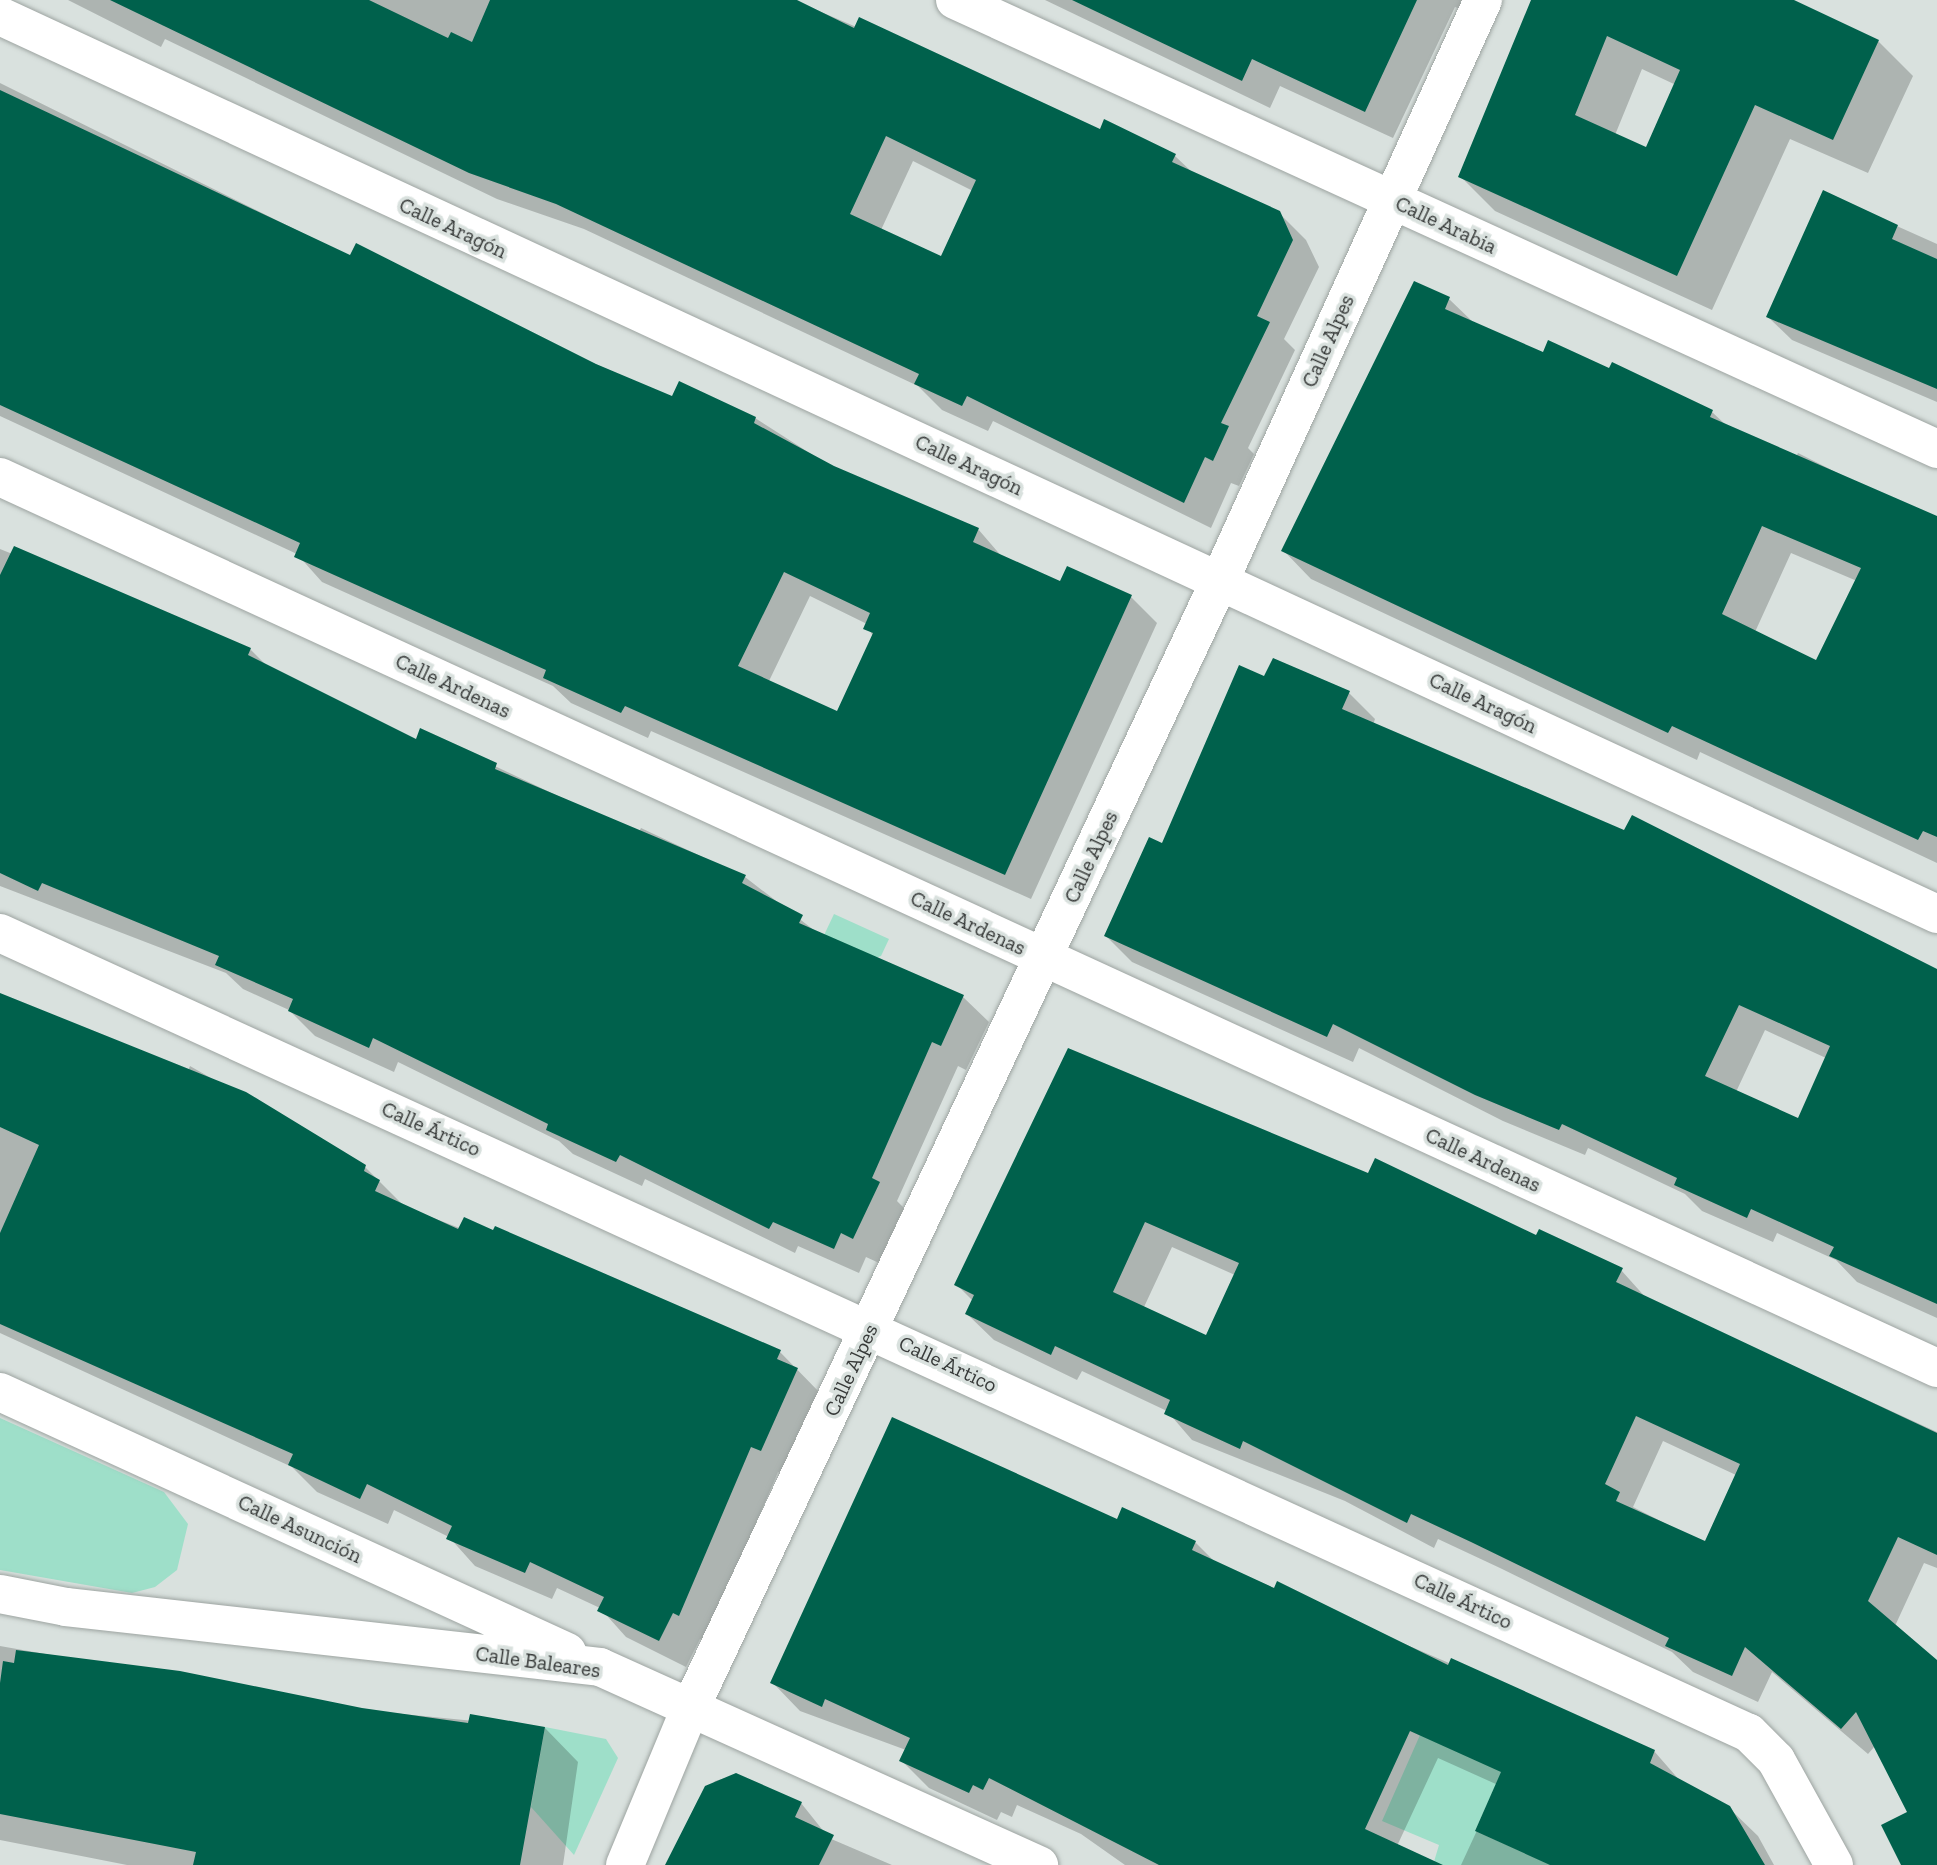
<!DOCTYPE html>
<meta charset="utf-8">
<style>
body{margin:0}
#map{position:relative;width:1937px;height:1865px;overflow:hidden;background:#d9e1de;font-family:"Zilla Slab",serif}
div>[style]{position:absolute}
.green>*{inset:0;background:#9edfc9}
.shadow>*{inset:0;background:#0003}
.building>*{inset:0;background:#00614c}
.roads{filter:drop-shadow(0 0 2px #9da4a1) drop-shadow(0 0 2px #9da4a1)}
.minor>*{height:38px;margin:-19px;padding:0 19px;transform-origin:19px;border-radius:19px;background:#fff}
span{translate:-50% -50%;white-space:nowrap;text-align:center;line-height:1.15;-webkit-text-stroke:7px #d9e1de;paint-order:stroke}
.street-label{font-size:21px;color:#363938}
</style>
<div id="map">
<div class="green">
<i style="clip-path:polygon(834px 914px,889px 939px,881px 956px,801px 984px)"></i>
<i style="clip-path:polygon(0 1418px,164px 1492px,188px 1524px,177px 1570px,155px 1587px,132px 1593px,0 1570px)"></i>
<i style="clip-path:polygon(545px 1727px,606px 1739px,618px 1758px,574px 1855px,531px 1807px)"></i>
<i style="clip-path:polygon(1420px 1735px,1502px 1771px,1475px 1831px,1552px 1865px,1433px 1865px,1439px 1845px,1382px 1821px)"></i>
</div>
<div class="shadow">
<i style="clip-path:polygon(evenodd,68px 0,793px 0,1101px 131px,1175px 156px,1194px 174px,1279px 213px,1306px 240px,1319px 267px,1284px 339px,1295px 350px,1248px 448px,1254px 454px,1239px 486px,1231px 483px,1211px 528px,993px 421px,988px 431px,942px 410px,918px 386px,584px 229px,497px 199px,165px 39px,161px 47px,68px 0,913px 161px,973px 191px,942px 258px,881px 230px,913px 161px)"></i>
<i style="clip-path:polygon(1045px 0,1469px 0,1464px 10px,1455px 7px,1393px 138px,1280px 86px,1270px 108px)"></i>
<i style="clip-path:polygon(evenodd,1538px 0,1789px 0,1878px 41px,1913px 76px,1868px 173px,1790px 139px,1712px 310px,1495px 211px,1460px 176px,1538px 0,1642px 69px,1676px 85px,1647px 150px,1615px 135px,1642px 69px)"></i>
<i style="clip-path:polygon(evenodd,0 83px,351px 257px,673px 398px,755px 418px,833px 468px,978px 529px,1003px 558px,1061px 584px,1131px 597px,1157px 623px,1031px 899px,651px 731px,648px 738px,571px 703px,553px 686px,322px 582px,297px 554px,0 416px,0 83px,810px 596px,867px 624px,873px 637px,838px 713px,769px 681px,810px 596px)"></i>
<i style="clip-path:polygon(1823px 193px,1937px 244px,1937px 402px,1792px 340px,1768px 317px)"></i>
<i style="clip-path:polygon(evenodd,1415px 284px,1449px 299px,1475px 324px,1544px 354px,1610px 370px,1613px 365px,1712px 412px,1727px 426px,1796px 457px,1798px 453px,1937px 523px,1937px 863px,1700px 752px,1697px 760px,1311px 579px,1284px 551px,1415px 284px,1791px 553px,1857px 581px,1817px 663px,1755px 632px,1791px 553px)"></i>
<i style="clip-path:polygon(0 549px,250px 649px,268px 667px,417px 741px,421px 731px,638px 834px,641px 828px,745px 877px,819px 934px,963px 997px,989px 1022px,966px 1070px,958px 1066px,897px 1201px,904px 1208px,879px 1263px,866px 1257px,859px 1273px,798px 1246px,795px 1253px,645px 1179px,642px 1186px,573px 1154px,559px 1141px,398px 1062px,394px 1072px,315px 1036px,289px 1010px,243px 989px,226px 973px,0 886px)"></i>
<i style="clip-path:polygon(evenodd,1265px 678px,1349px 693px,1375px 719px,1373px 725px,1937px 970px,1937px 1318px,1857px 1282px,1836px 1260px,1777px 1233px,1773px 1242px,1702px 1211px,1685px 1194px,1588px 1148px,1585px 1155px,1503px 1121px,1359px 1048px,1353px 1062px,1132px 962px,1106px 936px,1265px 678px,1765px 1030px,1826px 1058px,1799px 1120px,1736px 1092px,1765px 1030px)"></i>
<i style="clip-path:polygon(0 995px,186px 1075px,190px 1066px,365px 1167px,405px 1207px,780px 1352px,823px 1396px,788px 1476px,778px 1472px,706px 1641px,700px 1639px,686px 1667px,626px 1637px,600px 1608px,557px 1588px,552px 1599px,475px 1566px,449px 1537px,394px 1510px,388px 1524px,317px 1492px,292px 1467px,0 1333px)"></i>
<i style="clip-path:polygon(evenodd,1069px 1050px,1369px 1175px,1621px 1270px,1647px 1299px,1937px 1432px,1937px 1568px,1924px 1563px,1895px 1626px,1937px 1662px,1937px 1865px,1903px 1865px,1909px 1813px,1875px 1746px,1868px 1754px,1772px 1672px,1758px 1702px,1693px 1672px,1672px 1652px,1500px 1568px,1438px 1539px,1434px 1548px,1345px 1501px,1192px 1440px,1167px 1411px,1082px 1371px,1077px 1380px,994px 1340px,967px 1314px,973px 1301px,957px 1285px,1069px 1050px,1172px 1247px,1235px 1275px,1207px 1337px,1144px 1307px,1172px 1247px,1069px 1050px,1663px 1441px,1736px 1475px,1706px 1544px,1633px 1507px,1663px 1441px)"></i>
<i style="clip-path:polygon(1118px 1521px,1195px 1542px,1216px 1563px,1654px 1751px,1681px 1782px,1729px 1808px,1758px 1836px,1774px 1865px,1461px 1865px,1498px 1785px,1438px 1758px,1397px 1846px,1439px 1865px,1125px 1865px,1081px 1834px,1017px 1805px,1012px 1817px,1001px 1812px,997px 1820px,929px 1788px,901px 1760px,906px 1750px,800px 1711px,773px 1683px)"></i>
<i style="clip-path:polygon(0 1646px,362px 1710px,545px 1728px,578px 1762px,563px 1865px,127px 1865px,0 1840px)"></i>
<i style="clip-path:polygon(736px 1775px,801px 1803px,829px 1838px,892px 1865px,667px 1865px,698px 1800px,715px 1781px)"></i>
</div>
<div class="building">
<i style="clip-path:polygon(evenodd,110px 0,369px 0,448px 38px,451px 32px,472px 42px,490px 0,797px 0,854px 28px,859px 17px,1100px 129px,1104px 119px,1176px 154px,1172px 162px,1280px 211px,1293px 240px,1257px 316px,1270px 322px,1221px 423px,1229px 426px,1213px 461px,1205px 457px,1184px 503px,967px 396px,962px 406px,914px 384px,919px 374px,556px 204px,469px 173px,110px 0,886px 136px,976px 180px,941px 256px,850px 214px,886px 136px)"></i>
<i style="clip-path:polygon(1072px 0,1417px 0,1365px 112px,1252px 59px,1242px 81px)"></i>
<i style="clip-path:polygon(evenodd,1531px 0,1794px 0,1879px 40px,1833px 140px,1755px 105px,1677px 276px,1458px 177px,1531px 0,1607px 36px,1680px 70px,1646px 147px,1575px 115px,1607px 36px)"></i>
<i style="clip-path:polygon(evenodd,0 90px,350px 255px,356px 243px,596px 364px,672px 396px,679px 381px,756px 417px,754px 423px,834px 466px,979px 528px,973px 542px,1060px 581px,1067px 566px,1132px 595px,1005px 875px,625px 706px,621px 713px,543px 678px,546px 670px,294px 557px,300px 543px,0 405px,0 90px,784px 572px,870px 613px,863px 629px,873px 633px,837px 711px,738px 666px,784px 572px)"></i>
<i style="clip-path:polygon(1823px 190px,1898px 225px,1892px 239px,1937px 259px,1937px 389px,1766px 317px)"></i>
<i style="clip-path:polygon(evenodd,1414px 281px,1450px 297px,1445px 309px,1543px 352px,1548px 340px,1609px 368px,1612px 362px,1713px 410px,1710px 417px,1937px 516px,1937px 837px,1923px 831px,1918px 840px,1672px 726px,1668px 733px,1281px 551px,1414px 281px,1762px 526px,1861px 568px,1816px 660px,1722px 614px,1762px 526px)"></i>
<i style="clip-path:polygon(14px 546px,251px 648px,248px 655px,416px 739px,420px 728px,497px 763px,495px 769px,746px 875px,742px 883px,803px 915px,799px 923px,964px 995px,941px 1046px,932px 1042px,872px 1178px,880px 1182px,853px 1239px,841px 1233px,834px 1249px,773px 1222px,769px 1229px,620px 1155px,616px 1162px,546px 1130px,548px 1124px,373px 1038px,369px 1048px,288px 1011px,293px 999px,215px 965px,219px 956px,42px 883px,38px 891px,0 873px,0 575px)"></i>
<i style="clip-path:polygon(evenodd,1273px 658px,1350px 691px,1342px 709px,1624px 830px,1632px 815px,1937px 969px,1937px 1304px,1829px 1256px,1834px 1247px,1751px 1209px,1747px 1218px,1674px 1185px,1677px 1178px,1562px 1124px,1559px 1130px,1475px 1095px,1333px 1024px,1327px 1037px,1104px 936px,1149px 837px,1162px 843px,1239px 665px,1264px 676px,1273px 658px,1739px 1005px,1830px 1046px,1798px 1118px,1705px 1076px,1739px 1005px)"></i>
<i style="clip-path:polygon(0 993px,246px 1092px,366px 1165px,364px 1171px,380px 1180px,375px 1191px,458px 1229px,464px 1217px,493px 1230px,495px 1226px,781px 1350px,777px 1359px,798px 1368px,761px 1451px,751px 1447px,679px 1616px,673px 1613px,659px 1641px,597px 1611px,604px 1597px,530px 1562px,525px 1573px,446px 1539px,452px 1526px,367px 1484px,360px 1499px,288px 1465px,293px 1454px,0 1324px,0 1233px,39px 1145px,0 1127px)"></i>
<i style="clip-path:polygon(evenodd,1068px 1048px,1368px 1173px,1375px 1158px,1536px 1235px,1539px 1229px,1623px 1268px,1616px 1282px,1937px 1433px,1937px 1555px,1898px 1537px,1868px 1601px,1937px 1660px,1937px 1865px,1901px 1865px,1881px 1825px,1907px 1812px,1856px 1712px,1841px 1729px,1745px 1647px,1732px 1676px,1665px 1646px,1669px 1638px,1471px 1542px,1411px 1514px,1407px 1523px,1243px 1441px,1240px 1449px,1164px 1414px,1170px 1400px,1055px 1346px,1051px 1355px,965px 1314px,974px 1295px,954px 1285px,1068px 1048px,1145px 1222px,1239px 1263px,1206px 1335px,1113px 1292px,1145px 1222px,1068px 1048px,1636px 1416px,1740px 1464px,1705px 1541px,1616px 1501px,1620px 1492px,1605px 1484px,1636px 1416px)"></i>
<i style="clip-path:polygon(892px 1417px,1117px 1519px,1122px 1507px,1196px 1541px,1192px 1550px,1274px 1588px,1277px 1581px,1448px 1665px,1451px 1658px,1655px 1750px,1650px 1763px,1730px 1806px,1765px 1865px,1550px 1865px,1475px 1831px,1501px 1772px,1410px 1731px,1365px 1829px,1443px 1865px,1159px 1865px,989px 1778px,983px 1790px,973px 1785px,969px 1793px,899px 1761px,910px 1738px,825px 1699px,822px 1707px,770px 1683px)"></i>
<i style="clip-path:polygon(16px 1650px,180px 1671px,362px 1708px,468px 1723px,470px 1714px,545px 1727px,520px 1865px,193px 1865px,196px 1852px,0 1814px,0 1683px,3px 1661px,14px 1663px)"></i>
<i style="clip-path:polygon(736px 1773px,802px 1802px,795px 1817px,834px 1835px,819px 1865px,665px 1865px,705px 1786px)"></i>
</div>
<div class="roads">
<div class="minor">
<i style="left:955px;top:0;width:1080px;rotate:24.57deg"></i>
<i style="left:0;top:16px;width:2135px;rotate:24.87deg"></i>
<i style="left:0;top:477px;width:2132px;rotate:24.7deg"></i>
<i style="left:0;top:933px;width:1923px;rotate:24.58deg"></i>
<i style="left:1749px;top:1733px;width:38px;rotate:45deg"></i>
<i style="left:1776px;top:1760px;width:120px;rotate:61.1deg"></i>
<i style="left:0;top:1392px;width:624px;rotate:24.63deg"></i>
<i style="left:0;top:1594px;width:67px;rotate:11.1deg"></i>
<i style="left:66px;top:1607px;width:537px;rotate:6.41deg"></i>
<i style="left:600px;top:1667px;width:482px;rotate:24.3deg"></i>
<i style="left:625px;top:1865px;width:169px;rotate:-67.4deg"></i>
<i style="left:690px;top:1709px;width:1247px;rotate:-64.85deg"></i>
<i style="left:1220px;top:580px;width:637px;rotate:-65.61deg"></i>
</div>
</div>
<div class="street-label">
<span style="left:1446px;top:225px;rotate:25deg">Calle Arabia</span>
<span style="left:453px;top:228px;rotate:25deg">Calle Aragón</span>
<span style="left:1328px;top:341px;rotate:-66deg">Calle Alpes</span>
<span style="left:969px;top:465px;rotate:25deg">Calle Aragón</span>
<span style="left:453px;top:686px;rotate:25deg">Calle Ardenas</span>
<span style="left:1483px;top:703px;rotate:25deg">Calle Aragón</span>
<span style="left:1091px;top:857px;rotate:-65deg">Calle Alpes</span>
<span style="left:968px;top:923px;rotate:25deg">Calle Ardenas</span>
<span style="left:431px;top:1129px;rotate:24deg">Calle Ártico</span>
<span style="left:1483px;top:1160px;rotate:25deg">Calle Ardenas</span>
<span style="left:948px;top:1364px;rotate:25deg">Calle Ártico</span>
<span style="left:851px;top:1370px;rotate:-65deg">Calle Alpes</span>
<span style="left:300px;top:1529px;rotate:25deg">Calle Asunción</span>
<span style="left:1463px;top:1601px;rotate:25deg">Calle Ártico</span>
<span style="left:538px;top:1662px;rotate:8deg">Calle Baleares</span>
</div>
</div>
